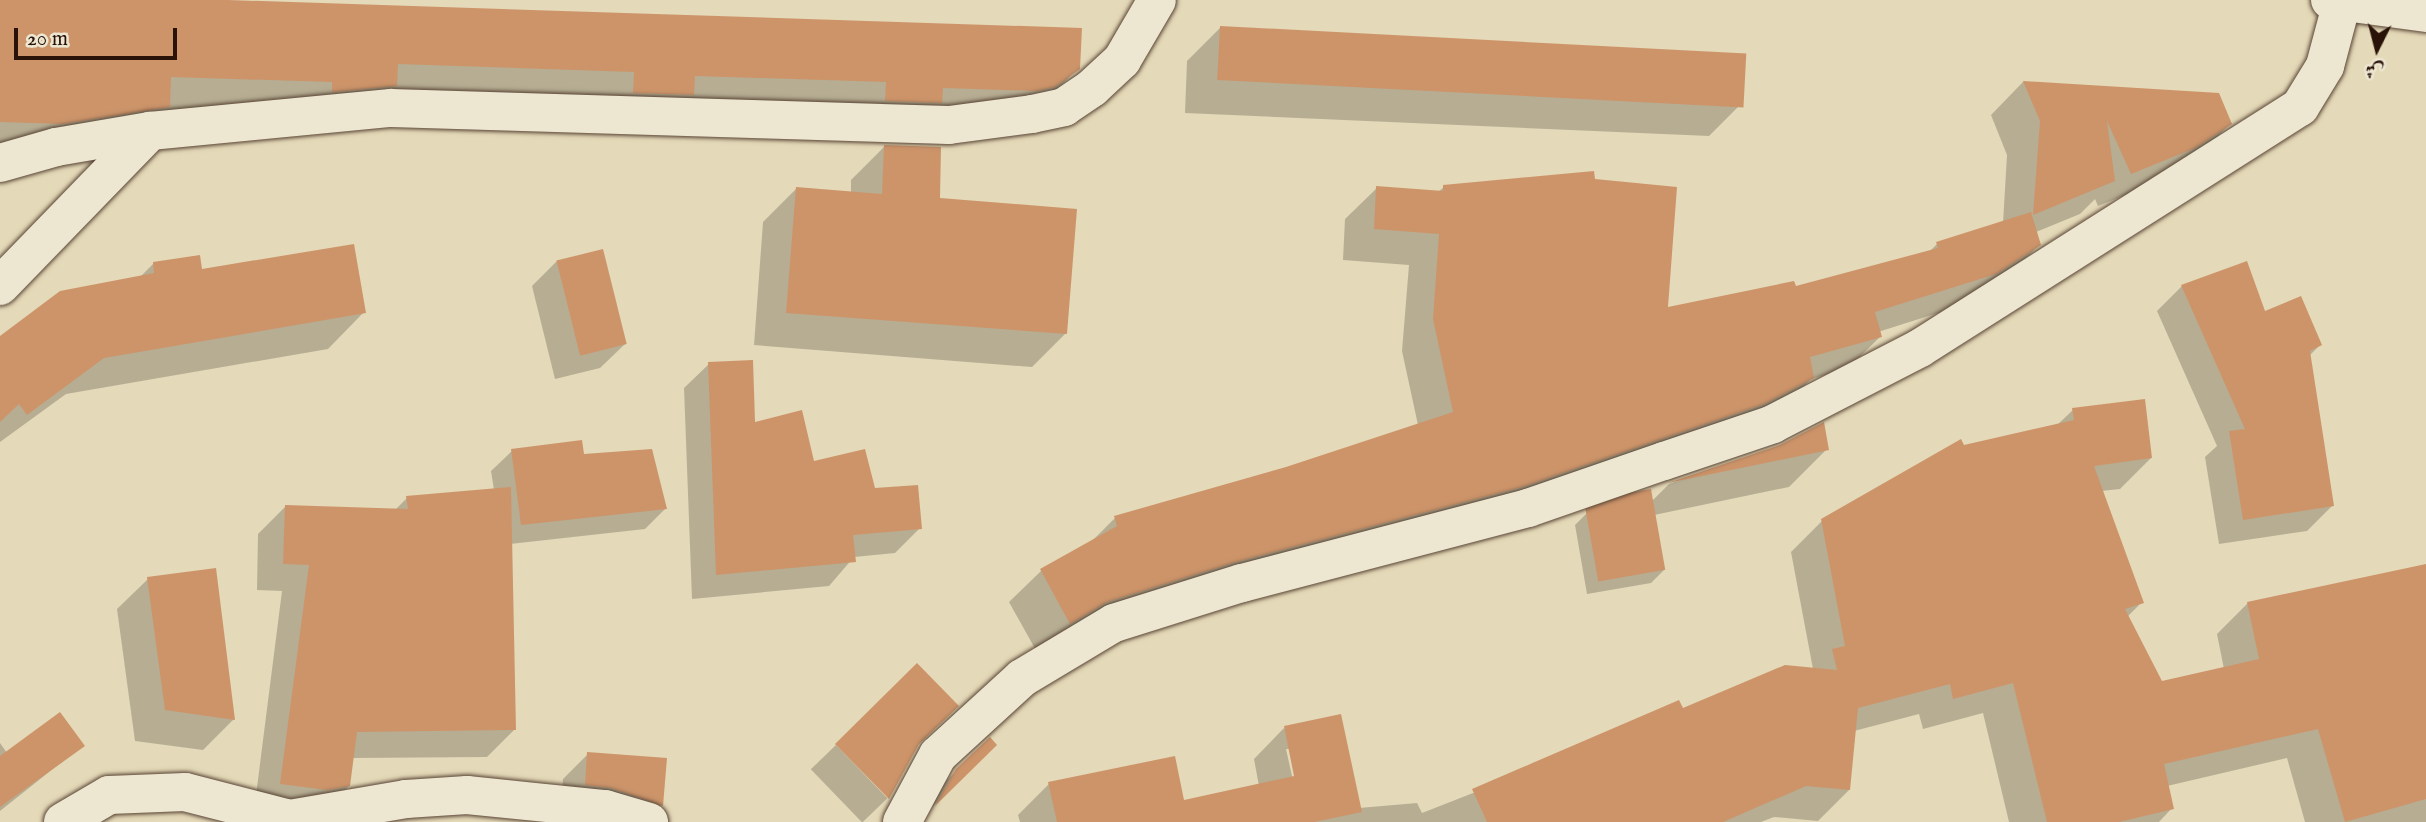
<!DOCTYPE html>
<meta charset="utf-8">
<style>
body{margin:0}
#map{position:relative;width:2426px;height:822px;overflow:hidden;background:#e4d9b8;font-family:"IM FELL English",Amiri,serif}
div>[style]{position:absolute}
.shadow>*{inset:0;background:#0003;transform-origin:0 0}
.building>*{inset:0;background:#cd946a;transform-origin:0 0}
.roads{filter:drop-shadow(0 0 2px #584434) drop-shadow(0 0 2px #584434)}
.street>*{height:38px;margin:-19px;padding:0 19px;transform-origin:19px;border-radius:19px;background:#ede6d1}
.secondary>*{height:38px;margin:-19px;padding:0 19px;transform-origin:19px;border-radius:19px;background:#ede6d1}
span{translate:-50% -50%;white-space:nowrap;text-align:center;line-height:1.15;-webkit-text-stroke:7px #ede6d1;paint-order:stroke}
.north{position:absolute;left:2342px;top:14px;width:70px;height:70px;-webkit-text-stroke:5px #ede6d1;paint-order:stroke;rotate:186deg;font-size:19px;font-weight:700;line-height:28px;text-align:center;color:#291208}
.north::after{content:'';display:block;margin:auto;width:24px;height:32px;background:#291208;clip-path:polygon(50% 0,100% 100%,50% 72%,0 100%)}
.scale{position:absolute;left:14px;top:28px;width:163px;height:32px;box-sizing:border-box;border:4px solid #291208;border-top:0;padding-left:9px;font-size:21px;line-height:24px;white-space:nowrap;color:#291208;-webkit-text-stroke:5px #ede6d1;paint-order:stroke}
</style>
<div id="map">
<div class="shadow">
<i style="clip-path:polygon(0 0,175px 0,1078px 68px,1040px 107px,596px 109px,0 161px)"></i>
<i style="clip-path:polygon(1220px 28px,1742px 103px,1709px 136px,1185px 113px,1187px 61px)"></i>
<i style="clip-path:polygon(2023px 82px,2218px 95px,2230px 124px,2197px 157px,2160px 181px,2098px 206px,2095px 199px,2080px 214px,2036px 232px,2039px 245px,2008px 276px,1963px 305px,1878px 332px,1880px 337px,1848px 368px,1811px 379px,1781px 409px,1038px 654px,1009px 602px,1041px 571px,1089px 544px,1115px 518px,1287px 469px,1418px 425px,1402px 351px,1409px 265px,1343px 260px,1345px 219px,1377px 188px,1438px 192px,1444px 187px,1593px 181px,1666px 309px,1794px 288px,1929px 252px,1937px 244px,2003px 223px,2007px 155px,1991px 115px)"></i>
<i style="clip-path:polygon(884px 147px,1066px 333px,1032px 367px,754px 345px,763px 222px,796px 189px,851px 193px,851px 180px)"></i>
<i style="clip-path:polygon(557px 261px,625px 344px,600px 368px,555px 379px,532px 286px)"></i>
<i style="clip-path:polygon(154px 263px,201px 271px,364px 312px,328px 349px,66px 394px,0 442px,0 338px,139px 278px)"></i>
<i style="clip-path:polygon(2182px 286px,2264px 314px,2320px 345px,2309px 356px,2332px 506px,2307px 531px,2219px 544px,2205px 457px,2217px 446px,2157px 311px)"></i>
<i style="clip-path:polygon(709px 364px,753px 424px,813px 463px,874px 490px,920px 528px,895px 553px,854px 557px,829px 586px,692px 599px,684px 388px)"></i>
<i style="clip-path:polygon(evenodd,2073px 410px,2151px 458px,2120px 489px,2101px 491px,2142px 602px,2127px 617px,2161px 683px,2224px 669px,2217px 634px,2248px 603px,2426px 566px,2426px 822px,2305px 822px,2287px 758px,2167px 786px,2172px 808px,2159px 822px,2009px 822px,1983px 713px,1923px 729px,1919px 714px,1854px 731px,1849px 790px,1818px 821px,1774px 817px,1761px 822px,1020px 822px,1018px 815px,1049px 784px,1183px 802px,1259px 786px,1254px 759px,1284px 728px,1359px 808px,1417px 803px,1422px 813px,1682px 711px,1813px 669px,1791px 552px,1822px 521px,1964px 447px,2056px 426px,2073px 410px,1286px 749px,1290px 749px,1297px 785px,1294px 785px,1286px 749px)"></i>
<i style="clip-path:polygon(1781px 446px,1827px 449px,1789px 487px,1654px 515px,1664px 570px,1651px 583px,1587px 594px,1575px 525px,1588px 512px,1651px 502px,1669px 484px)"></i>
<i style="clip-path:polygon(512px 451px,583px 456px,665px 509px,645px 529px,510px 544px,514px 730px,487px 757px,352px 758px,349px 786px,321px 813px,254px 811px,282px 591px,257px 590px,258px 534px,285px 507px,394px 511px,407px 498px,494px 490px,491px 471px)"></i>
<i style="clip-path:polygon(148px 579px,234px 719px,203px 750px,135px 741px,117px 609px)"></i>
<i style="clip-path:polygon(0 743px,7px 753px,83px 745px,0 811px)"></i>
<i style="left:836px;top:745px;width:74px;height:35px;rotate:46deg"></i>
<i style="clip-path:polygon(995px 745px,917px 822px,931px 796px,957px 770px)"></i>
<i style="clip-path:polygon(588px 754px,661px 805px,645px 822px,561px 809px,563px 779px)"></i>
</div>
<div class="building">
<i style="clip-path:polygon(0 0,228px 0,1082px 28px,1080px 69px,1055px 87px,1036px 91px,943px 88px,942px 103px,885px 101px,886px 82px,695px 76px,694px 95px,633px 93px,634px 72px,398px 64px,397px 86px,332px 92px,332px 82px,171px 77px,170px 107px,62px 124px,0 122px)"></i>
<i style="left:1220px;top:26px;width:527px;height:54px;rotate:3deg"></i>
<i style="clip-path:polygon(2023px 81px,2219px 93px,2232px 124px,2195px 148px,2131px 174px,2107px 121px,2115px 181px,2033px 215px,2040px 121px)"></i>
<i style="clip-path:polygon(884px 145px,941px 147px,940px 198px,1077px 209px,1067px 334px,786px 313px,796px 187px,882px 194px)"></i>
<i style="clip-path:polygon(1594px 171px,1595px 179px,1677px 187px,1668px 307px,1794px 281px,1796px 286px,1938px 248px,1936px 242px,2031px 212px,2041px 245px,1996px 274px,1875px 312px,1882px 337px,1810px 357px,1814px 378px,1764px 404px,1522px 487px,1236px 562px,1107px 602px,1070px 624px,1040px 569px,1117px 526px,1114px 516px,1286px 467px,1453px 412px,1433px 319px,1439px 234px,1374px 229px,1376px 186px,1443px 191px,1443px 185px)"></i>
<i style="clip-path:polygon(354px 244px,366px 313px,104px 358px,27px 415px,19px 404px,0 422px,0 336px,60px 291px,154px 273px,153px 262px,200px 255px,202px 269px)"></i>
<i style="left:603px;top:249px;width:98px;height:48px;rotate:76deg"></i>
<i style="clip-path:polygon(2247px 261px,2265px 311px,2301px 296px,2322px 345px,2310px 351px,2334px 506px,2243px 520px,2229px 431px,2245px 429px,2181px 285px)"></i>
<i style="clip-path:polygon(753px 360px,755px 422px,802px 410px,814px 461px,865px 449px,875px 488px,918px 485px,922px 529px,853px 535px,856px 562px,716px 575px,708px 362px)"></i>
<i style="clip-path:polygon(2145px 399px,2152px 458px,2094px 466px,2144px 603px,2125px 609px,2162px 681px,2259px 659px,2247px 602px,2426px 564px,2426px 799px,2345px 822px,2318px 729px,2164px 764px,2174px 809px,2119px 822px,2047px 822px,2013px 683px,1953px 699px,1950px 684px,1858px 708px,1850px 790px,1806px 786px,1723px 822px,1487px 822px,1472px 789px,1679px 700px,1683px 708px,1785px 665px,1837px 670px,1832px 649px,1845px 646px,1821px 519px,1961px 439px,1964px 445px,2074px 420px,2072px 408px)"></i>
<i style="clip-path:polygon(1824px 422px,1829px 450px,1668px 483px,1780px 445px)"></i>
<i style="clip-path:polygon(582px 440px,584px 454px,652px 449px,667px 509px,521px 525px,511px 449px)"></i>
<i style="clip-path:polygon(511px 487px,516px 730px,357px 732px,350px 786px,327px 790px,280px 784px,309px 565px,283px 564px,285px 505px,408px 509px,406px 496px)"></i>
<i style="left:1651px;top:489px;width:82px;height:68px;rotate:80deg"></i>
<i style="clip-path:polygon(216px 568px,235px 720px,165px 710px,147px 577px)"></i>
<i style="clip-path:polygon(917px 663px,959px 706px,919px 744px,889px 799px,835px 744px)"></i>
<i style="clip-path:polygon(60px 712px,85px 746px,0 807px,0 756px)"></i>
<i style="clip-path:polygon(1341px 714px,1362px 812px,1314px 822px,1057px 822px,1048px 782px,1175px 756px,1184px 800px,1294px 776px,1284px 726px)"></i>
<i style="clip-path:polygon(990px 737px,997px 745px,935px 806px,956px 769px)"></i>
<i style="clip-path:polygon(587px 752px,667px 758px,663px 806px,611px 788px,585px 785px)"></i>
</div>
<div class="roads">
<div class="street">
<i style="left:0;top:163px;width:58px;rotate:-15.9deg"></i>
<i style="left:56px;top:147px;width:95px;rotate:-9.7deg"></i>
<i style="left:150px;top:131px;width:242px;rotate:-5.5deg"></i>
<i style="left:391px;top:108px;width:558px;rotate:1.75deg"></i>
<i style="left:949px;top:125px;width:84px;rotate:-7.5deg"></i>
<i style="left:1032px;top:114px;width:33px;rotate:-12deg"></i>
<i style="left:1064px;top:107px;width:34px;rotate:-34deg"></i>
<i style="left:1092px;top:88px;width:41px;rotate:-43deg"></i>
<i style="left:1122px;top:60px;width:69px;rotate:-59.7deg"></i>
<i style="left:0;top:286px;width:216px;rotate:-45.9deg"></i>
<i style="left:63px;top:822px;width:53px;rotate:-30.4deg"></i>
<i style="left:109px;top:795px;width:76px;rotate:-2.3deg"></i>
<i style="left:185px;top:792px;width:104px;rotate:14.4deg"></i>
<i style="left:272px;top:822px;width:136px;rotate:-9.7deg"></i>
<i style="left:406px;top:799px;width:61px;rotate:-3.8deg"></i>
<i style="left:467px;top:795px;width:139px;rotate:5.8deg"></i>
<i style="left:605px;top:809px;width:46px;rotate:16.5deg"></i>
<i style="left:902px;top:822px;width:76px;rotate:-61.8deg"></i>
<i style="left:938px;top:755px;width:114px;rotate:-42.5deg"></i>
<i style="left:1022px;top:678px;width:107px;rotate:-30.9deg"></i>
<i style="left:1114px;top:623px;width:134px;rotate:-17.4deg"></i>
<i style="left:1242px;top:583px;width:296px;rotate:-14.7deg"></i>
<i style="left:1528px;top:508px;width:144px;rotate:-19.1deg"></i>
<i style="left:1664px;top:461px;width:115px;rotate:-18.7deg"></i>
<i style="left:1773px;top:424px;width:165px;rotate:-27.3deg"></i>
<i style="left:1920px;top:348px;width:450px;rotate:-32.4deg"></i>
<i style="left:2300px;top:107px;width:48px;rotate:-58.6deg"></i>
<i style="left:2325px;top:66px;width:66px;rotate:-75.1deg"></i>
</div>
<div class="secondary">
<i style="left:2330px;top:0;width:97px;rotate:7.7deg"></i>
</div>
</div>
<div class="north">ش</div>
<div class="scale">20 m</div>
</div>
